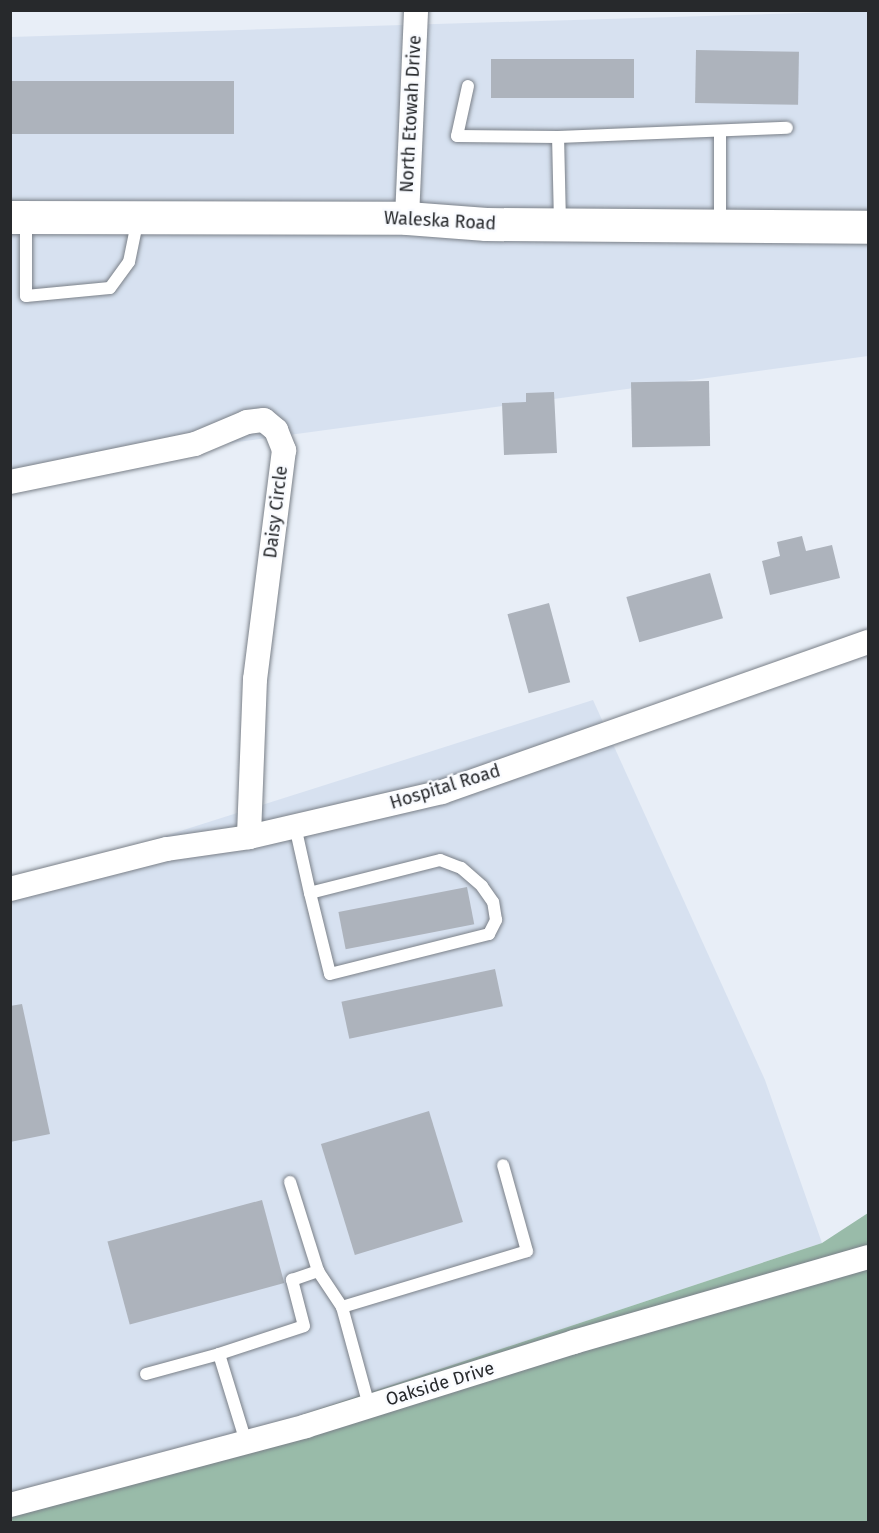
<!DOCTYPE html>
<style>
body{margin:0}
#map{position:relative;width:879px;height:1533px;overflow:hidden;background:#e8eef7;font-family:"Fira Sans",sans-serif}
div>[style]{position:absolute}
.built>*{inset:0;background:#d7e1f0}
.forest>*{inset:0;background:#99bba9}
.building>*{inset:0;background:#adb3bc;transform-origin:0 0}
.roads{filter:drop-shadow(0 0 2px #7a8088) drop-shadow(0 0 2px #7a8088)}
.service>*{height:12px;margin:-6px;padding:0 6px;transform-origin:6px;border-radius:6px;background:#fff}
.minor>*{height:24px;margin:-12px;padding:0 12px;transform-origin:12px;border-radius:12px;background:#fff}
.secondary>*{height:33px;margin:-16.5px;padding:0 16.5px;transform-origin:16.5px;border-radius:16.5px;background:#fff}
span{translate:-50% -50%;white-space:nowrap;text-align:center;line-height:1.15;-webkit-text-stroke:4.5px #f9fbff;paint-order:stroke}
.street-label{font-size:18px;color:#27292c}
.frame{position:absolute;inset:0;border:12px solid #27292c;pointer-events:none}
</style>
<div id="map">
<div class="built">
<i style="clip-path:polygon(868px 11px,868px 356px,11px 473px,10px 37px)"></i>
<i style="clip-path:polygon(593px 700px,765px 1080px,822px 1243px,11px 1511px,10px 885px)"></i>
</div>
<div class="forest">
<i style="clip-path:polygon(868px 1213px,868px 1522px,11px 1522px,10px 1511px,822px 1243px)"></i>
</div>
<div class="building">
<i style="left:696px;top:50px;width:103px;height:53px;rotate:1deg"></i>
<i style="left:491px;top:59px;width:143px;height:39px"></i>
<i style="left:234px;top:81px;width:53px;height:224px;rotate:90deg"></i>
<i style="left:709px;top:381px;width:65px;height:78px;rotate:89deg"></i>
<i style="clip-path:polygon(554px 392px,557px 453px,504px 455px,502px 403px,526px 402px,526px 393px)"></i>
<i style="clip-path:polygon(802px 536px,806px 551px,832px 545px,840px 578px,770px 595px,762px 561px,780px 556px,777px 542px)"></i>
<i style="left:710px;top:573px;width:47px;height:87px;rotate:74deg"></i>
<i style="left:549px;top:603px;width:82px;height:43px;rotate:75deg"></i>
<i style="left:467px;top:887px;width:38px;height:131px;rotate:79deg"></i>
<i style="left:495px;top:969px;width:38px;height:157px;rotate:78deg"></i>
<i style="clip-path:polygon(22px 1004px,50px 1134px,10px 1142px,10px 1006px)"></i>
<i style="left:429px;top:1111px;width:116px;height:113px;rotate:73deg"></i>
<i style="left:262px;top:1200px;width:86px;height:160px;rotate:75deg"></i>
</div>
<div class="roads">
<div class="service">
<i style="left:468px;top:86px;width:51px;rotate:102.4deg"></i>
<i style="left:457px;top:136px;width:101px;rotate:0.6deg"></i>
<i style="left:720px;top:131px;width:94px;rotate:90deg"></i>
<i style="left:26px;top:219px;width:77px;rotate:90deg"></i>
<i style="left:26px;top:296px;width:84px;rotate:-5.4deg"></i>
<i style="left:110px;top:288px;width:32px;rotate:-54deg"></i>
<i style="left:129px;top:262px;width:45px;rotate:-78.4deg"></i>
<i style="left:560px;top:223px;width:86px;rotate:-91.3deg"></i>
<i style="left:558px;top:137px;width:229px;rotate:-2.3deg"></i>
<i style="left:295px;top:826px;width:69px;rotate:77.4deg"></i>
<i style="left:310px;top:893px;width:83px;rotate:76.1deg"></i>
<i style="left:330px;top:974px;width:164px;rotate:-14.1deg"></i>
<i style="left:489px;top:934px;width:16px;rotate:-63deg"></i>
<i style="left:496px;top:920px;width:18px;rotate:-99deg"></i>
<i style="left:493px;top:902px;width:19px;rotate:-125deg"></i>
<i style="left:482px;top:886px;width:28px;rotate:-139deg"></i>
<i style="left:461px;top:868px;width:22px;rotate:-159deg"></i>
<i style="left:440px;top:860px;width:134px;rotate:165.8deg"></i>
<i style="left:290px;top:1182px;width:93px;rotate:72.5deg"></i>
<i style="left:342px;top:1307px;width:193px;rotate:-16.8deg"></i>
<i style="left:527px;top:1251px;width:89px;rotate:-105.6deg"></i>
<i style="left:146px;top:1374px;width:76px;rotate:-15.3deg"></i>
<i style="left:246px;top:1442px;width:92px;rotate:-107.1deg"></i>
<i style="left:219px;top:1354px;width:89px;rotate:-18.2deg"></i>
<i style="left:304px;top:1326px;width:48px;rotate:-104.6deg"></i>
<i style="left:292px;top:1280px;width:28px;rotate:-19deg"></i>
<i style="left:318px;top:1271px;width:43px;rotate:56.3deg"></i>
<i style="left:342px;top:1307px;width:103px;rotate:74.7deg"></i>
</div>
<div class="minor">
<i style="left:407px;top:218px;width:208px;rotate:-87.5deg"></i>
<i style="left:10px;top:482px;width:189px;rotate:-11.6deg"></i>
<i style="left:195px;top:444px;width:56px;rotate:-22.9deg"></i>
<i style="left:247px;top:422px;width:17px;rotate:-7deg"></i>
<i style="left:264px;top:420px;width:16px;rotate:40deg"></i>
<i style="left:276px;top:430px;width:22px;rotate:68deg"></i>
<i style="left:284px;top:450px;width:231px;rotate:97.2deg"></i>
<i style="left:255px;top:679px;width:158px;rotate:92.2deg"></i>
<i style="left:10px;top:889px;width:162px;rotate:-14.3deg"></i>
<i style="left:167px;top:849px;width:83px;rotate:-8.3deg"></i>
<i style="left:249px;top:837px;width:198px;rotate:-13.1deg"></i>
<i style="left:442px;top:792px;width:452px;rotate:-19.4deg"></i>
<i style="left:10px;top:1505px;width:306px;rotate:-14.9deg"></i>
<i style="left:306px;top:1426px;width:281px;rotate:-17.4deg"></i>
<i style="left:574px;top:1342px;width:306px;rotate:-16.1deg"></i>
</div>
<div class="secondary">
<i style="left:10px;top:217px;width:397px;rotate:0.1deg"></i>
<i style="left:407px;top:218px;width:79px;rotate:4.3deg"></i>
<i style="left:486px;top:224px;width:382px;rotate:0.4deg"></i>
</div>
</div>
<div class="street-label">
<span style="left:411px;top:114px;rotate:-87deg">North Etowah Drive</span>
<span style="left:440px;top:221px;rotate:3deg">Waleska Road</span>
<span style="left:276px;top:512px;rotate:-83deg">Daisy Circle</span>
<span style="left:445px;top:787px;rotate:-17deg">Hospital Road</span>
<span style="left:440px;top:1384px;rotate:-17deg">Oakside Drive</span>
</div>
<div class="frame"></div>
</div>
